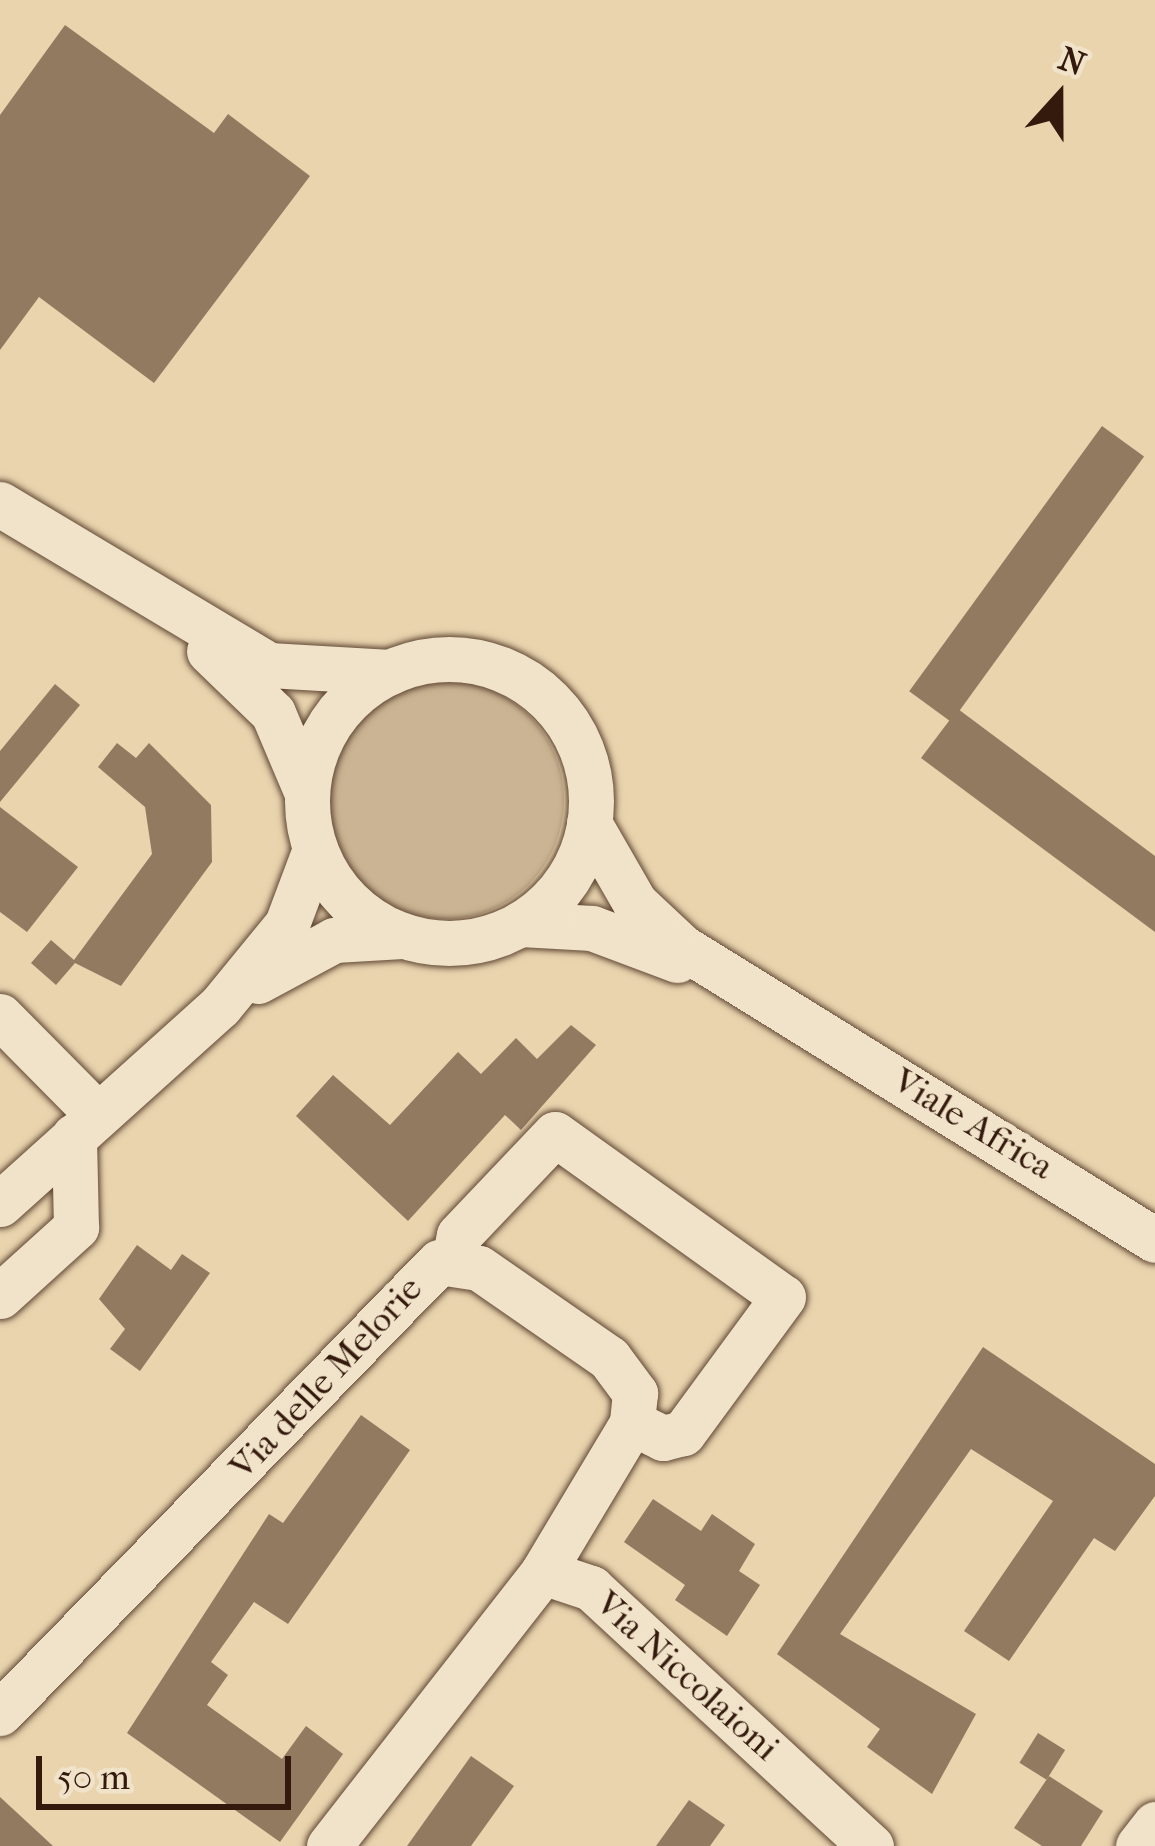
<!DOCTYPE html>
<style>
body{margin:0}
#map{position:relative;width:1155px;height:1846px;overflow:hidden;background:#e9d4ae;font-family:"IM FELL French Canon",serif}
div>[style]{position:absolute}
.green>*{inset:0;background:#cab493}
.round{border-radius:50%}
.building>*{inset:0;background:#927a61;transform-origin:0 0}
.roads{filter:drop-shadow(0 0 3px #614835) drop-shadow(0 0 3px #614835)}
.minor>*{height:45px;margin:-22.5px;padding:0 22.5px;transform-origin:22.5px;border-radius:22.5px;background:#f1e3ca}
.minor>.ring{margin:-22.5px;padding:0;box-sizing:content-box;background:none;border:45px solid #f1e3ca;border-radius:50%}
span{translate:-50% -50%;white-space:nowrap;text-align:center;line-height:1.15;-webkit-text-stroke:12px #f1e3ca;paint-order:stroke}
.street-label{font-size:36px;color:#34190d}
.north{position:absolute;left:999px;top:36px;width:120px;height:120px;-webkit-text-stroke:9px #f1e3ca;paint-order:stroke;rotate:21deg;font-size:33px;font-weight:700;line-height:48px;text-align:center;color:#34190d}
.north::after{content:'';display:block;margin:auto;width:42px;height:54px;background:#34190d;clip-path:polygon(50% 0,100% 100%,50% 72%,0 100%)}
.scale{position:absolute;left:36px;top:1756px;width:255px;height:54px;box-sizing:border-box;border:6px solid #34190d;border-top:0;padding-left:15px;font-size:36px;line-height:42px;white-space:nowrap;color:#34190d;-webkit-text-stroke:9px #f1e3ca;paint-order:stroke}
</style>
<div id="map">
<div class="green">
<i class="round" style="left:326px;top:681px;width:238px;height:238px"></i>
</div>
<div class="building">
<i style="clip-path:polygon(65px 25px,214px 133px,228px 114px,310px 176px,154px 383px,39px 297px,0 350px,0 115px)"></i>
<i style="left:1102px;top:426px;width:52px;height:328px;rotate:36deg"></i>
<i style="clip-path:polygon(55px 684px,80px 705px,0 802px,0 751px)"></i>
<i style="clip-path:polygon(958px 709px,1155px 856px,1155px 932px,921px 758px)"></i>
<i style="clip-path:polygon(117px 743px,136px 758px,149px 743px,211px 805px,212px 862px,121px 986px,75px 963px,56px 985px,31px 963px,51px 940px,74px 960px,152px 854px,145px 807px,98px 767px)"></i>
<i style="clip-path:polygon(0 807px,78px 867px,27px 932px,0 912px)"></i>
<i style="clip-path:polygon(571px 1025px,596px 1045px,521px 1130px,505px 1115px,408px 1221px,296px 1116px,333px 1075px,390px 1125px,458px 1052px,481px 1074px,516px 1038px,537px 1059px)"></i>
<i style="clip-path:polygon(137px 1245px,171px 1270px,182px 1254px,210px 1273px,140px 1371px,110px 1349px,125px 1329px,99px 1299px)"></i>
<i style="clip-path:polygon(983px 1347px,1155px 1464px,1155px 1496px,1115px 1551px,1094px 1538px,1009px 1661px,964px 1631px,1053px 1501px,971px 1449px,840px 1634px,976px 1714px,932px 1794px,867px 1747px,880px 1729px,777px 1654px)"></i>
<i style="clip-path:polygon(361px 1415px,410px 1450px,288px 1624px,254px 1602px,211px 1662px,228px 1675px,207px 1705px,282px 1759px,306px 1726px,343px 1754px,280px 1842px,127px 1733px,269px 1514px,283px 1523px)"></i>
<i style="clip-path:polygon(653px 1499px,701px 1531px,712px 1514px,755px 1544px,739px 1571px,760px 1585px,727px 1636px,675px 1600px,685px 1585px,624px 1542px)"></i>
<i style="left:1038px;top:1733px;width:32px;height:35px;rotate:32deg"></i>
<i style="clip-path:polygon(471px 1756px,514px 1786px,471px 1846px,407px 1846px)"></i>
<i style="clip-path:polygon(1049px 1776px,1103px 1811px,1081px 1846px,1042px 1846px,1014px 1828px)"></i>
<i style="clip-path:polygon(0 1797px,53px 1846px,0 1846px)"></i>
<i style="clip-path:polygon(689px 1800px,725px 1825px,710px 1846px,656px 1846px)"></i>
</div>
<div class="roads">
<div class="minor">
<i style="left:0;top:504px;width:313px;rotate:30.9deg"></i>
<i style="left:269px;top:665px;width:121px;rotate:3.3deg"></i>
<i style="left:209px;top:651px;width:89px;rotate:44.1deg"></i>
<i style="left:273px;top:713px;width:85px;rotate:67.1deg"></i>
<i class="ring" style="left:307px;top:659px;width:239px;height:239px"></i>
<i style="left:589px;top:823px;width:92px;rotate:60.1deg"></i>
<i style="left:635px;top:903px;width:64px;rotate:43.1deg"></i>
<i style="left:682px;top:947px;width:556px;rotate:31.78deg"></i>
<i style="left:521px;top:924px;width:71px;rotate:3.2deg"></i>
<i style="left:592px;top:928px;width:91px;rotate:20.6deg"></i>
<i style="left:258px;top:981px;width:86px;rotate:-28.3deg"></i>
<i style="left:334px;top:940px;width:68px;rotate:-3.4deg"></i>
<i style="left:0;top:1016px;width:138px;rotate:45.3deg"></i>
<i style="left:0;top:1204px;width:296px;rotate:-42deg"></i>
<i style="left:220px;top:1006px;width:106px;rotate:-50.7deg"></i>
<i style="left:287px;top:924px;width:80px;rotate:-69.5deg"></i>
<i style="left:454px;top:1260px;width:25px;rotate:-79deg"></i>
<i style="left:459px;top:1235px;width:139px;rotate:-46.5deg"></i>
<i style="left:555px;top:1134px;width:280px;rotate:35.6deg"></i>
<i style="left:783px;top:1297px;width:169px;rotate:126.3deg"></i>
<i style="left:683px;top:1433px;width:21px;rotate:166deg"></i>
<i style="left:663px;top:1438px;width:34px;rotate:-154deg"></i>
<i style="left:0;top:1296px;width:103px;rotate:-42.2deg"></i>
<i style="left:76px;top:1227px;width:91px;rotate:-91.3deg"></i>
<i style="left:0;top:1713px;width:629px;rotate:-45.77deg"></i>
<i style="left:439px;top:1262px;width:40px;rotate:8.5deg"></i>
<i style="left:479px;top:1268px;width:158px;rotate:34.7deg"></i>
<i style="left:609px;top:1358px;width:44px;rotate:53.4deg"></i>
<i style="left:635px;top:1393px;width:30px;rotate:96deg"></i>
<i style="left:632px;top:1423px;width:174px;rotate:120.9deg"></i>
<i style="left:329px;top:1846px;width:348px;rotate:-52deg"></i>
<i style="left:543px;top:1572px;width:51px;rotate:18.4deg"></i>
<i style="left:591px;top:1588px;width:381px;rotate:42.7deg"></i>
<i style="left:1138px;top:1846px;width:28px;rotate:-52deg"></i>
</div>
</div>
<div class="street-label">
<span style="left:973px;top:1124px;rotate:31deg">Viale Africa</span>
<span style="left:326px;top:1378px;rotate:-47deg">Via delle Melorie</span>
<span style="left:687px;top:1676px;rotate:42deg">Via Niccolaioni</span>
</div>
<div class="north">N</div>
<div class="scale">50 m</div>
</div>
